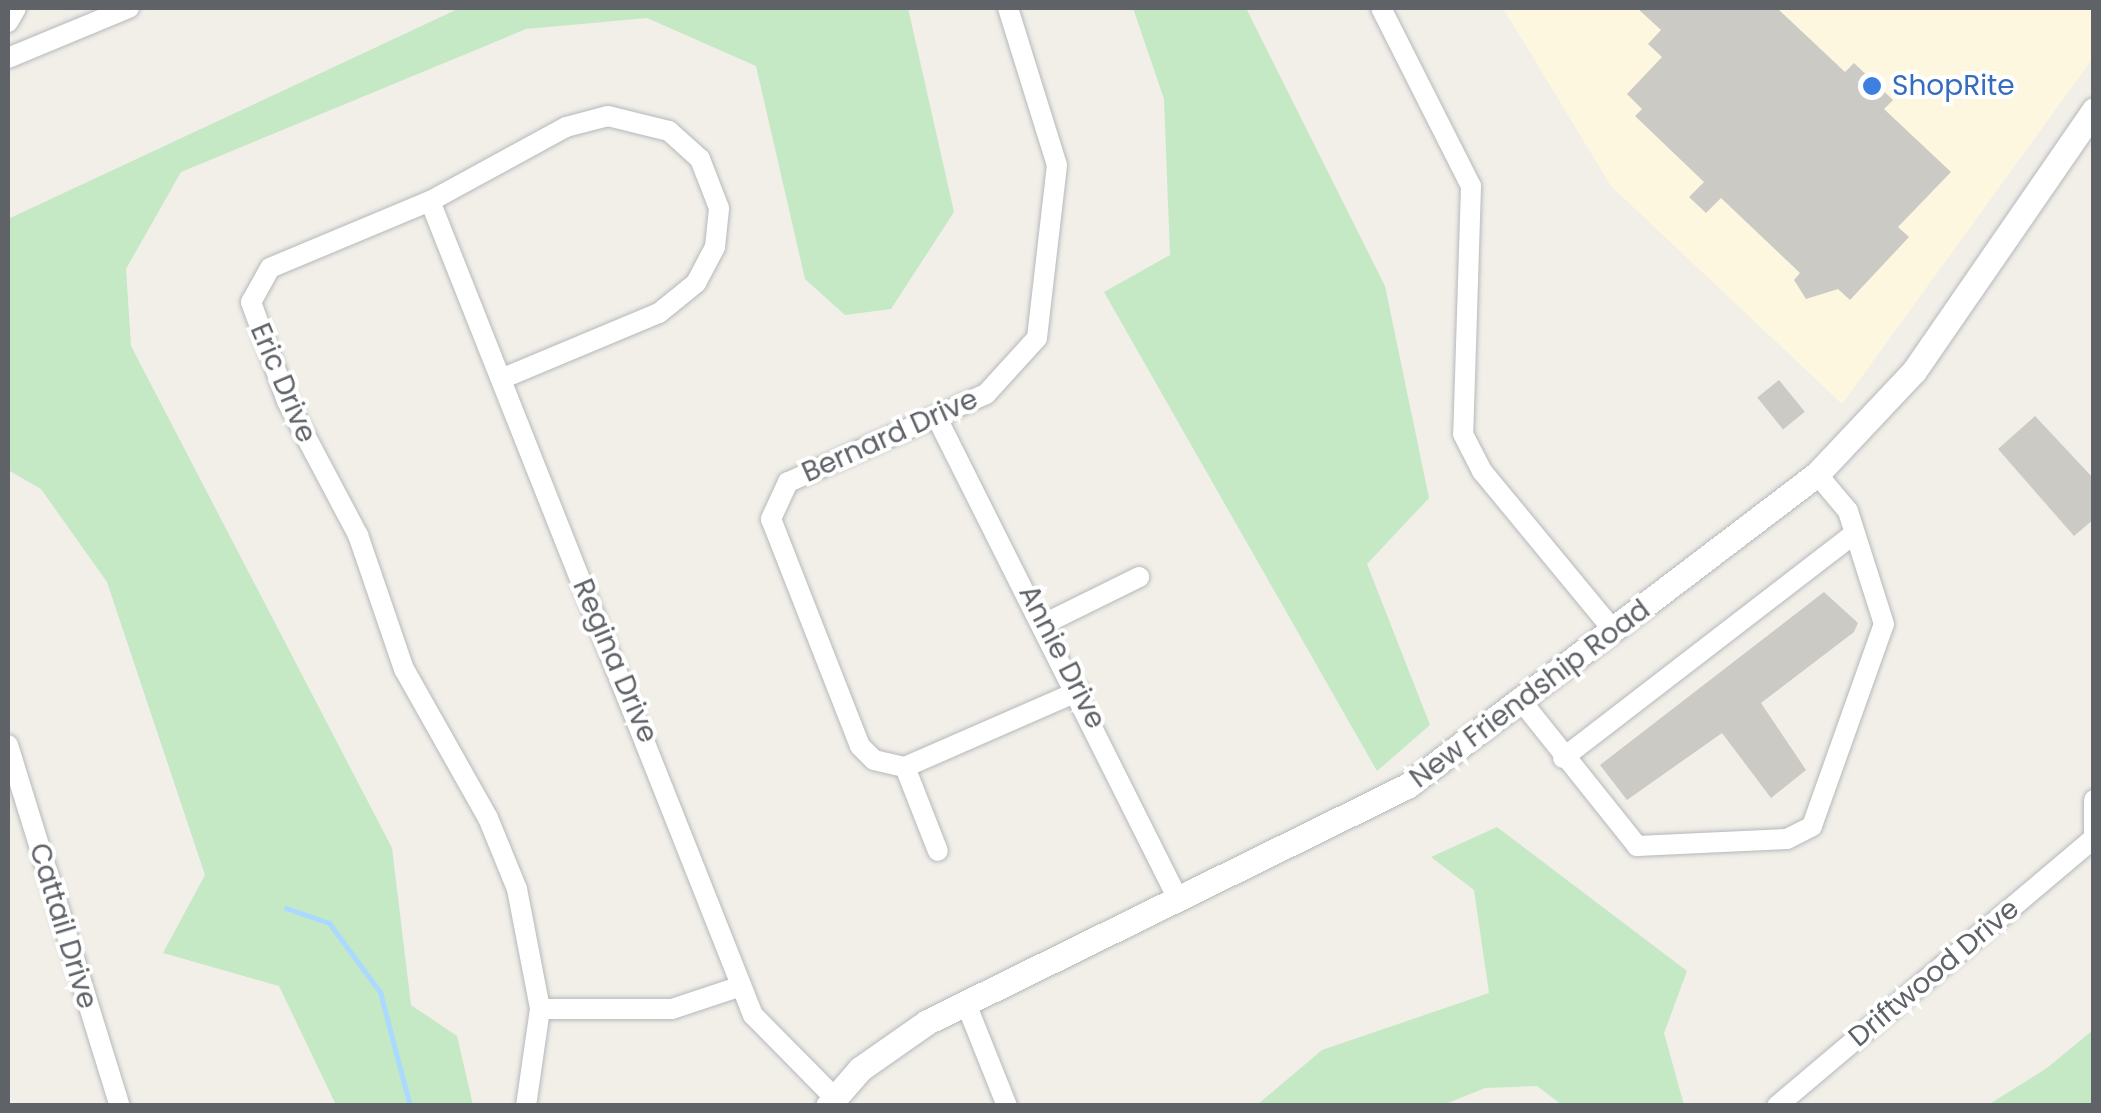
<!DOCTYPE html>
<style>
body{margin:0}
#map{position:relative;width:2101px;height:1113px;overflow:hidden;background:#f1efe8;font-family:Poppins,sans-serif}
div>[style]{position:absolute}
.commercial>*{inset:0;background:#fef7e0}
.green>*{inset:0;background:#c5e8c5}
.stream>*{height:5px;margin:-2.5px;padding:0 2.5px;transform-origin:2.5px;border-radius:2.5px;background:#aadaff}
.building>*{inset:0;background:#cccac5;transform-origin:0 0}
.roads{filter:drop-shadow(0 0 2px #b5b8bc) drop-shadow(0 0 2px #b5b8bc)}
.minor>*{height:20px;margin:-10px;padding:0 10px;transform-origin:10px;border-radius:10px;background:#fff}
.tertiary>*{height:25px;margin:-12.5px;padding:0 12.5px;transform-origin:12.5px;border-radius:12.5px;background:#fff}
.dots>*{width:28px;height:28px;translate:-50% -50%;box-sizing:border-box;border:5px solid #fff;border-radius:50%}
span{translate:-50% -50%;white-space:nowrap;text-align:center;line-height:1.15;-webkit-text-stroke:8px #fff;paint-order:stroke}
.shop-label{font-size:28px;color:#366cbe}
.left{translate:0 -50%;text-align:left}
.street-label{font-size:28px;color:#5f6368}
.frame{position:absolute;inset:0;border:10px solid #5f6368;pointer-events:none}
</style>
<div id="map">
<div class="commercial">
<i style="clip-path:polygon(1503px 8px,2093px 8px,2093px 58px,1842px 404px,1611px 186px)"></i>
</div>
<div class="green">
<i style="clip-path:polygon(460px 8px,908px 8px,954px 212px,891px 309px,845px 315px,805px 279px,756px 66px,647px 18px,526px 29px,181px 172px,126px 269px,131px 346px,392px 848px,411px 1005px,457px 1036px,473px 1105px,336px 1105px,279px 986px,163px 953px,205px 875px,107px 582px,41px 489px,8px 470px,8px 219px)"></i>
<i style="clip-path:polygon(1133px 8px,1246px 8px,1385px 286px,1429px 498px,1367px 564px,1430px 725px,1377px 771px,1104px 292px,1170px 255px,1164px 99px)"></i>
<i style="clip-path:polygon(1497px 827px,1687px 971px,1664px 1033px,1684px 1105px,1562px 1105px,1537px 1086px,1485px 1088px,1443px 1105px,1257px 1105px,1322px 1050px,1489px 993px,1474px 890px,1431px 857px)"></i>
<i style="clip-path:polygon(2093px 1030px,2093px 1105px,1988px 1105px,2047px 1068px)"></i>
</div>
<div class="stream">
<i style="left:286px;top:908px;width:46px;rotate:19.2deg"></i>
<i style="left:329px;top:923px;width:86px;rotate:53.5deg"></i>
<i style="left:380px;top:992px;width:118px;rotate:75.3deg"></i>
</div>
<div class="building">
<i style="clip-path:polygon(1637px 8px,1777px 8px,1845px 72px,1854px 63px,1893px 100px,1884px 109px,1951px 172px,1898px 227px,1909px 237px,1850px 300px,1838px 289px,1806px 299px,1794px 280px,1800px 273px,1721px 198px,1706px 213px,1689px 197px,1704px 182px,1635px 116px,1642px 109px,1627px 94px,1662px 57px,1648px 44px,1661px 30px)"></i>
<i style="left:1779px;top:380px;width:41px;height:28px;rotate:51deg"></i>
<i style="clip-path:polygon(2035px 416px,2094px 479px,2094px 519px,2074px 536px,1998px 449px)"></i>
<i style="clip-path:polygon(1824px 592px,1858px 623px,1854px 632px,1761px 703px,1806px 770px,1771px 798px,1722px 733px,1627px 800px,1600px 765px)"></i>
</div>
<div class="roads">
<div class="minor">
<i style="left:1008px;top:8px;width:164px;rotate:72.7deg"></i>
<i style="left:1057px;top:165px;width:174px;rotate:96.6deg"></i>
<i style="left:1037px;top:338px;width:76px;rotate:132.3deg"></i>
<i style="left:986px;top:394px;width:217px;rotate:156deg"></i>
<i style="left:788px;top:482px;width:41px;rotate:114.7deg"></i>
<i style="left:771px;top:519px;width:244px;rotate:68.6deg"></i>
<i style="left:860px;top:746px;width:20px;rotate:45deg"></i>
<i style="left:874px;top:760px;width:32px;rotate:13deg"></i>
<i style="left:905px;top:767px;width:190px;rotate:-23.6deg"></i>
<i style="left:1381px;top:8px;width:199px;rotate:63.2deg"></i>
<i style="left:1471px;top:186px;width:248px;rotate:91.8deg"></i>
<i style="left:1463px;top:434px;width:42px;rotate:62.8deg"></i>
<i style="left:1482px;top:471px;width:207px;rotate:50.5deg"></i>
<i style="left:8px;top:22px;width:16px;rotate:-60deg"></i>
<i style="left:8px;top:58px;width:131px;rotate:-22.5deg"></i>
<i style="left:430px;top:201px;width:876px;rotate:68.36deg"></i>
<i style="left:753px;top:1015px;width:115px;rotate:45.4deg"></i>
<i style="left:501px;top:379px;width:171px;rotate:-22.7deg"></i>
<i style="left:659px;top:313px;width:48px;rotate:-39deg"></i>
<i style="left:696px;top:283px;width:41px;rotate:-62.2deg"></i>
<i style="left:715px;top:247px;width:39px;rotate:-84deg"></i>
<i style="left:719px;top:208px;width:53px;rotate:-111.2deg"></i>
<i style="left:700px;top:159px;width:42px;rotate:-137.9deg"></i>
<i style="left:669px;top:131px;width:63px;rotate:-166.2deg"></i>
<i style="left:608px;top:116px;width:43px;rotate:165.3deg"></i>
<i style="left:566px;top:127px;width:155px;rotate:151.4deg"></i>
<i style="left:430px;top:201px;width:173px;rotate:157.3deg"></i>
<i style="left:270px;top:268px;width:39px;rotate:119deg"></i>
<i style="left:251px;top:302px;width:105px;rotate:70deg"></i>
<i style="left:287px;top:401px;width:152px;rotate:62.1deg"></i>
<i style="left:358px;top:535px;width:142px;rotate:71.1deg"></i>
<i style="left:404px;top:669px;width:171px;rotate:60.6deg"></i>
<i style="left:488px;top:818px;width:77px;rotate:67.8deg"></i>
<i style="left:517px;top:889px;width:122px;rotate:79.1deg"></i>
<i style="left:540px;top:1009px;width:98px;rotate:98.2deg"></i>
<i style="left:937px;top:418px;width:540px;rotate:63.39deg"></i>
<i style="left:1046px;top:623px;width:104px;rotate:-26.3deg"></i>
<i style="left:1523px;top:703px;width:183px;rotate:51.4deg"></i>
<i style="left:1637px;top:846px;width:150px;rotate:-2.7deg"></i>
<i style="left:1787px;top:839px;width:28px;rotate:-27deg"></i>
<i style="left:1812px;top:826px;width:214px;rotate:-70.4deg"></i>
<i style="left:1884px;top:624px;width:119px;rotate:-107.7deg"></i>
<i style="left:1848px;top:511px;width:48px;rotate:-130deg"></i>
<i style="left:8px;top:745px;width:378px;rotate:72.8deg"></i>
<i style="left:1563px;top:758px;width:367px;rotate:-37.6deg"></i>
<i style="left:905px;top:767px;width:90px;rotate:68.6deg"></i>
<i style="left:2094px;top:800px;width:41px;rotate:90deg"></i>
<i style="left:967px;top:1006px;width:108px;rotate:68.2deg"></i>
<i style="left:540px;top:1009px;width:132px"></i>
<i style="left:672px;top:1009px;width:73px;rotate:-18.4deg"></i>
<i style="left:1777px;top:1106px;width:411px;rotate:-40.2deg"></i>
</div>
<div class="tertiary">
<i style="left:828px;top:1106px;width:49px;rotate:-49.1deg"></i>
<i style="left:860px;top:1069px;width:82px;rotate:-35deg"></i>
<i style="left:927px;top:1022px;width:535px;rotate:-26.18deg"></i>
<i style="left:1407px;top:786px;width:515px;rotate:-37.27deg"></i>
<i style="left:1817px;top:474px;width:141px;rotate:-46.7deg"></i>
<i style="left:1914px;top:371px;width:317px;rotate:-55.4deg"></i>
</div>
</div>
<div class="dots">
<i style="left:1872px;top:86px;background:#3f7fe0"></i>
</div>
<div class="shop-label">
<span class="left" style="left:1892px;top:86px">ShopRite</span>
</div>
<div class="street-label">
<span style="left:283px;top:383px;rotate:67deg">Eric Drive</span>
<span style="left:890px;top:436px;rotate:-24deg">Bernard Drive</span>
<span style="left:1062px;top:657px;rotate:63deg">Annie Drive</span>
<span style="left:615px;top:661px;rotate:67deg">Regina Drive</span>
<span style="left:1530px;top:694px;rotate:-37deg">New Friendship Road</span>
<span style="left:63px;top:926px;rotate:73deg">Cattail Drive</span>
<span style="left:1934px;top:973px;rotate:-40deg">Driftwood Drive</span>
</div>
<div class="frame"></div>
</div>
